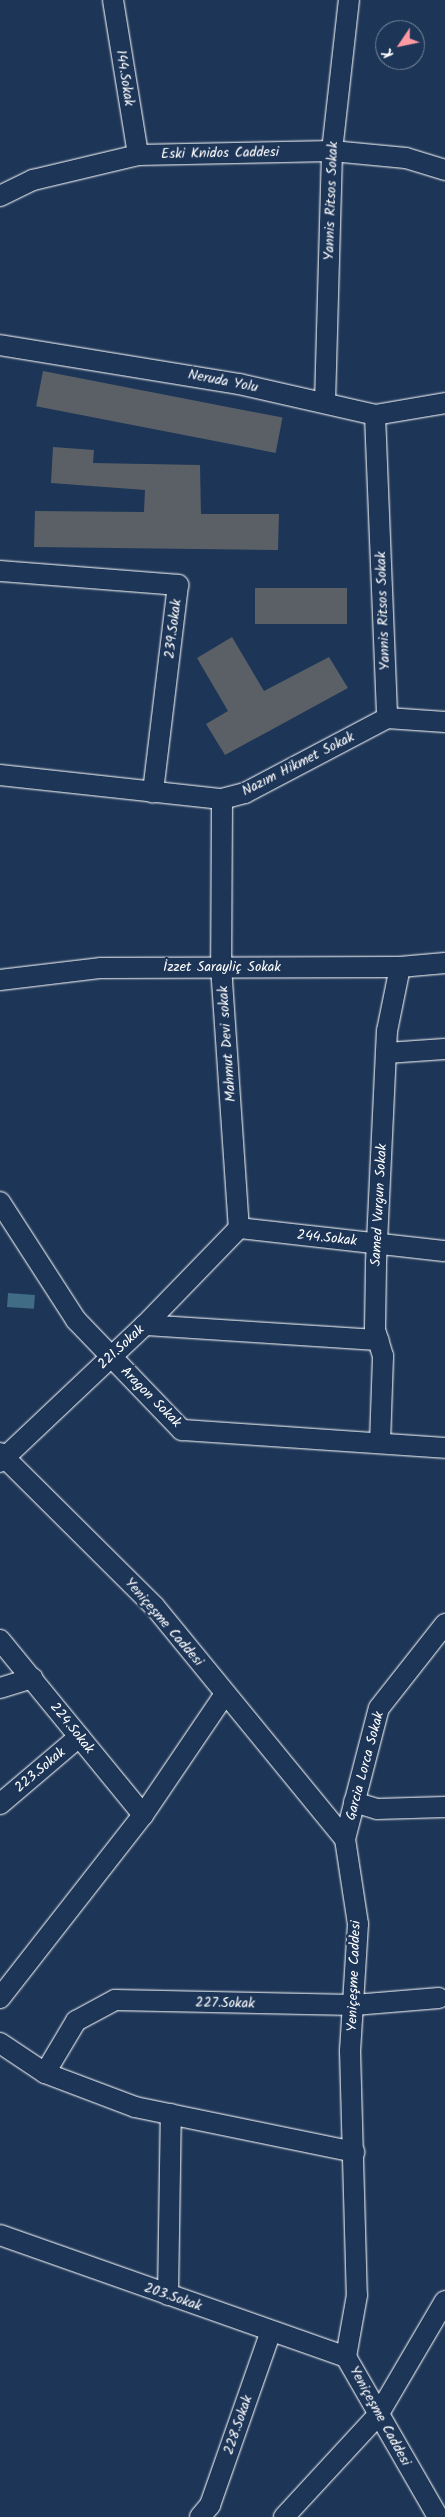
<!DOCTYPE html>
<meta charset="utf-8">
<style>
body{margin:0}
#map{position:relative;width:445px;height:2517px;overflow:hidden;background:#1d3557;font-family:Kalam,sans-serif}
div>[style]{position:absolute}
.water>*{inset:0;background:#406c85;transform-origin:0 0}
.building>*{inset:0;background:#5a6066;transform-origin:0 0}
.roads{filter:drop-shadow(0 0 1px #fff) drop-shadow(0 0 1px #fff)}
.minor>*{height:20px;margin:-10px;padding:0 10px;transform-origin:10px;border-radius:10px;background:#1d3557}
span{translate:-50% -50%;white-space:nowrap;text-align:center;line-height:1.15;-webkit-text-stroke:4.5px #1d3557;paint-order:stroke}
.street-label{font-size:14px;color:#fff}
.north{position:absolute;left:375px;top:20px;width:50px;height:50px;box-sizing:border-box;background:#1d3557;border:1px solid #77869a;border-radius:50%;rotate:236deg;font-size:14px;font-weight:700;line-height:20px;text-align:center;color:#fff}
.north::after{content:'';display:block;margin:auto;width:18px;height:22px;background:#ff9aa2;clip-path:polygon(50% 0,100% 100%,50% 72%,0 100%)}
</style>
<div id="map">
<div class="water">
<i style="left:8px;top:1293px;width:27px;height:14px;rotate:4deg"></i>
</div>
<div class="building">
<i style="left:43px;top:371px;width:244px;height:36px;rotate:11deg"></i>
<i style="clip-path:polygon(53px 447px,94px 450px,93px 463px,200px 465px,201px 514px,279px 514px,278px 550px,34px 547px,35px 511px,144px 512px,145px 490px,51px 483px)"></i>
<i style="left:255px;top:588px;width:92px;height:36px"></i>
<i style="clip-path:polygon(232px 637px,264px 691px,329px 657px,348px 688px,225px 755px,206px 724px,228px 711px,197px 658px)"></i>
</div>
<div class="roads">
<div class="minor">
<i style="left:113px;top:0;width:157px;rotate:80.8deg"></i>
<i style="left:0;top:196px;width:37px;rotate:-26deg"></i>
<i style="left:33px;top:180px;width:108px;rotate:-13.4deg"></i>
<i style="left:138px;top:155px;width:194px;rotate:-1.2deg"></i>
<i style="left:332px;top:151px;width:74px;rotate:5.4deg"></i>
<i style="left:406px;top:158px;width:41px;rotate:17.1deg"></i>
<i style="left:0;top:345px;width:242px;rotate:9.3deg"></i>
<i style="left:239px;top:384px;width:139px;rotate:12.8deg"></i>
<i style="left:375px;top:415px;width:71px;rotate:-9.7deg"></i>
<i style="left:325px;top:403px;width:252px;rotate:-88.4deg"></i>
<i style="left:332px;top:151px;width:152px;rotate:-83.6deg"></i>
<i style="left:375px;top:415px;width:303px;rotate:87.7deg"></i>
<i style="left:0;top:571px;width:179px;rotate:4.5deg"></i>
<i style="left:178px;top:585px;width:209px;rotate:96.9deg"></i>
<i style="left:0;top:775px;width:223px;rotate:6.2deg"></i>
<i style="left:222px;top:799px;width:24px;rotate:-15deg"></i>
<i style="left:245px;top:793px;width:161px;rotate:-27.8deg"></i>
<i style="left:387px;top:718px;width:58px;rotate:3.9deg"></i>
<i style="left:222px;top:799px;width:167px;rotate:90.3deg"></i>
<i style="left:221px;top:966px;width:263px;rotate:86.1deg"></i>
<i style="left:0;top:980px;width:102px;rotate:-6.8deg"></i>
<i style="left:101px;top:968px;width:299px;rotate:-0.2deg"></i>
<i style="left:400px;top:967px;width:45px;rotate:-5.1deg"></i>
<i style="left:386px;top:1053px;width:59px;rotate:-3.9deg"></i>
<i style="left:0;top:1202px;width:140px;rotate:57.2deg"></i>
<i style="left:76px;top:1320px;width:153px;rotate:46.1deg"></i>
<i style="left:182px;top:1430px;width:264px;rotate:3.9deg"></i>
<i style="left:239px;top:1228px;width:207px;rotate:6.4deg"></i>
<i style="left:145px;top:1325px;width:234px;rotate:3.7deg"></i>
<i style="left:380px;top:1443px;width:87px;rotate:-88deg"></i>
<i style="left:383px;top:1356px;width:28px;rotate:-107deg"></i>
<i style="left:375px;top:1329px;width:66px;rotate:-89.1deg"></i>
<i style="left:376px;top:1263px;width:232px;rotate:-87.3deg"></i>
<i style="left:387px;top:1031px;width:65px;rotate:-78.5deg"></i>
<i style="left:0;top:1453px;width:218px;rotate:44.8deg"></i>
<i style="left:155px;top:1607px;width:300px;rotate:50.7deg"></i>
<i style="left:345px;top:1839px;width:86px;rotate:81.3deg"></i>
<i style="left:358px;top:1924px;width:127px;rotate:93.6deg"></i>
<i style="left:350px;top:2051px;width:244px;rotate:88.4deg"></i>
<i style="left:357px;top:2295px;width:63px;rotate:100.1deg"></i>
<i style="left:346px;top:2357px;width:185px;rotate:60.1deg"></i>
<i style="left:0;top:1462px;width:199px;rotate:-43.4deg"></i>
<i style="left:145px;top:1325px;width:135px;rotate:-45.9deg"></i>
<i style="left:0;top:1640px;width:226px;rotate:50.7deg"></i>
<i style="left:0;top:1688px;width:34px;rotate:-17deg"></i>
<i style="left:354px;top:1802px;width:24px;rotate:17deg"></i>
<i style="left:377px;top:1809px;width:68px;rotate:-1.7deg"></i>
<i style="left:0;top:1804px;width:104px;rotate:-40.3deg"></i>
<i style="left:345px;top:1839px;width:135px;rotate:-75.5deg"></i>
<i style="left:379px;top:1708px;width:107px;rotate:-51.8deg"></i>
<i style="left:0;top:1998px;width:232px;rotate:-52deg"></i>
<i style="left:143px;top:1815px;width:146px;rotate:-55.9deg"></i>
<i style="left:0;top:2043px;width:54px;rotate:33.7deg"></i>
<i style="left:45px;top:2073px;width:96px;rotate:20.7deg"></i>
<i style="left:135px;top:2107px;width:224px;rotate:11.6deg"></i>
<i style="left:45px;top:2073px;width:61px;rotate:-59.2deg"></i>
<i style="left:76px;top:2021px;width:44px;rotate:-28.3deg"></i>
<i style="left:115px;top:2000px;width:239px;rotate:1.2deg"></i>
<i style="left:354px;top:2005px;width:85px;rotate:-4.7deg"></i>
<i style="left:0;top:2235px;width:367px;rotate:19.4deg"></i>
<i style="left:168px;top:2295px;width:181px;rotate:-89.1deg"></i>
<i style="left:200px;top:2517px;width:16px;rotate:-50deg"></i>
<i style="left:210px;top:2505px;width:184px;rotate:-70.7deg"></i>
<i style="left:284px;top:2517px;width:139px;rotate:-47.3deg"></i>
<i style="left:378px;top:2415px;width:132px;rotate:-59.6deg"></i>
</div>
</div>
<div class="street-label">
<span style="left:125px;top:78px;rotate:81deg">144.Sokak</span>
<span style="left:220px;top:153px;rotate:-1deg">Eski Knidos Caddesi</span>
<span style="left:331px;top:201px;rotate:-88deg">Yannis Ritsos Sokak</span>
<span style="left:223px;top:381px;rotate:11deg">Neruda Yolu</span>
<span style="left:383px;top:611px;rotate:-92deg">Yannis Ritsos Sokak</span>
<span style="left:173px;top:629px;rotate:-83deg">239.Sokak</span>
<span style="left:298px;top:764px;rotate:-27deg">Nazım Hikmet Sokak</span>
<span style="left:222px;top:967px">İzzet Sarayliç Sokak</span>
<span style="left:227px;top:1044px;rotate:-94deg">Mahmut Devi sokak</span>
<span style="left:379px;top:1205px;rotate:-87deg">Samed Vurgun Sokak</span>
<span style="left:327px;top:1238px;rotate:6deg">244.Sokak</span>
<span style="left:121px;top:1347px;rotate:-43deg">221.Sokak</span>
<span style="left:151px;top:1397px;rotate:45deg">Aragon Sokak</span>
<span style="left:164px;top:1622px;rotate:49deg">Yeniçeşme Caddesi</span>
<span style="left:72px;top:1728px;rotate:51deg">224.Sokak</span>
<span style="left:365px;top:1766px;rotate:-75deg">Garcia Lorca Sokak</span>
<span style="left:40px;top:1770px;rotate:-40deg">223.Sokak</span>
<span style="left:354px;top:1976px;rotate:-88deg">Yeniçeşme Caddesi</span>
<span style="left:225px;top:2003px;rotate:1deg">227.Sokak</span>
<span style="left:173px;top:2297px;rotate:19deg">203.Sokak</span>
<span style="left:380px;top:2416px;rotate:61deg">Yeniçeşme Caddesi</span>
<span style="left:238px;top:2425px;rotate:-71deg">228.Sokak</span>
</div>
<div class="north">K</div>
</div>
